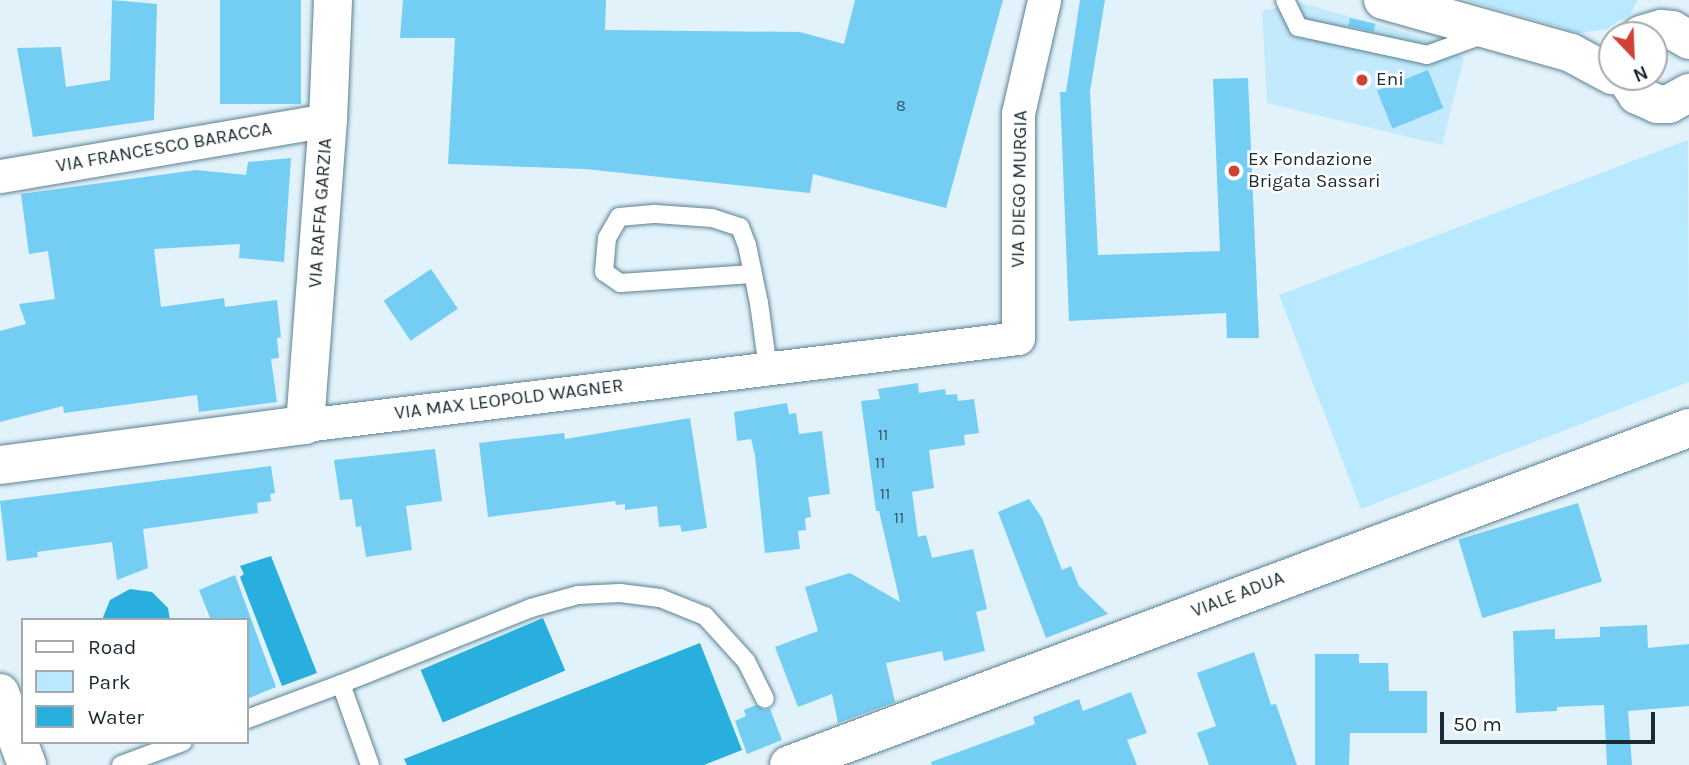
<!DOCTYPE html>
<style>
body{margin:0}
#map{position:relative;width:1689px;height:765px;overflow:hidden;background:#e2f2fa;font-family:Karla,sans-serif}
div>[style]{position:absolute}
.built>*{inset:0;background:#c3eafc}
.green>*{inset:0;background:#b8e9ff}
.water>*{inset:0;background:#28afdd;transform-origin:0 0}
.building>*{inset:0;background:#74cef4;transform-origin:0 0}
.roads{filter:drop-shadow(0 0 2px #5c8293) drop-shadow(0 0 2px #5c8293)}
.lane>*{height:18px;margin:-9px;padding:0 9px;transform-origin:9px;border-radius:9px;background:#fff}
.street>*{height:33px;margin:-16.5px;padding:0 16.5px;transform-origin:16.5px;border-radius:16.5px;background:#fff}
.secondary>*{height:38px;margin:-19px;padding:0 19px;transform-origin:19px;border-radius:19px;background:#fff}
.dots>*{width:19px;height:19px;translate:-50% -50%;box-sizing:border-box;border:4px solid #fff;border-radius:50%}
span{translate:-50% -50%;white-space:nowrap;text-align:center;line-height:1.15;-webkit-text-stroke:5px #fff;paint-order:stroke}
.number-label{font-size:16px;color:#305362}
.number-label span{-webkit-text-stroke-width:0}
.poi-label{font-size:19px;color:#1a2a31}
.left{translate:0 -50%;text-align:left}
.street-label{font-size:19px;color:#1a2a31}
.legend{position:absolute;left:21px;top:618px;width:228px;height:126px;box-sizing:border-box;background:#fff;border:2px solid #a3aaad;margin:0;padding:9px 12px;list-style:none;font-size:21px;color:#1a2a31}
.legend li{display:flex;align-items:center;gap:14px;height:35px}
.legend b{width:35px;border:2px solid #a3aaad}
.north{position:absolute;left:1598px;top:21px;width:70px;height:70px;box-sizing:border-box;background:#fff;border:2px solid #a3aaad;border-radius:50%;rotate:157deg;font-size:19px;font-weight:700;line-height:28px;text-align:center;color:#1a2a31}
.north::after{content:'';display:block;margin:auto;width:24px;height:32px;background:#cf4236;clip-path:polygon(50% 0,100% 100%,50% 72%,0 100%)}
.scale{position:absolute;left:1440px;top:712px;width:215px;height:32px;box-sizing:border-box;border:4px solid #1a2a31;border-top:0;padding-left:9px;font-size:21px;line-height:24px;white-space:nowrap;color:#1a2a31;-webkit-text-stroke:5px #fff;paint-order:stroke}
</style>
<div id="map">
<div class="built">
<i style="clip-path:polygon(1301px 3px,1436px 41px,1464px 58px,1442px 145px,1267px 103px,1262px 11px)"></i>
</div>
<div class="green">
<i style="clip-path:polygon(1466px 0,1638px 0,1630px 14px,1607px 29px,1580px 33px)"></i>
<i style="clip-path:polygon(1688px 140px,1689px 382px,1361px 509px,1279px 295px)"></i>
</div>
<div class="water">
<i style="clip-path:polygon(271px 556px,317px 673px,282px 686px,240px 577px,244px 574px,240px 566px)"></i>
<i style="clip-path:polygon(130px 589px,152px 592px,168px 608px,170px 620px,102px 620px,110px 600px)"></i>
<i style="left:543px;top:618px;width:57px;height:133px;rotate:67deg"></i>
<i style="clip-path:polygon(700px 643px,742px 750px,704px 765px,407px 765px,404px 759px)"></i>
</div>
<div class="building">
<i style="clip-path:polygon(112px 0,157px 4px,154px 120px,33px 137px,17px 48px,61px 47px,66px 87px,110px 80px)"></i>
<i style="left:220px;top:0;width:81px;height:104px"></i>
<i style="clip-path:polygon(403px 0,606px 0,605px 30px,800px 32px,844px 44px,855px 0,1003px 0,946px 208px,813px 174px,810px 193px,585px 169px,448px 164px,455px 38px,400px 38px)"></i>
<i style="clip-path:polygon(1080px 0,1105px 0,1090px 91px,1098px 255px,1220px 251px,1213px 79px,1248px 78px,1259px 338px,1227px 338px,1226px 313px,1069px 321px,1060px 92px,1066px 92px)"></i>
<i style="left:1350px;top:18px;width:26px;height:8px;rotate:13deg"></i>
<i style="left:1428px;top:70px;width:41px;height:55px;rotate:68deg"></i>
<i style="clip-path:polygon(291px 158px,284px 262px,239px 258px,240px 244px,154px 249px,161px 307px,224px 298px,225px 307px,277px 300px,281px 337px,277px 338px,279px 358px,271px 359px,277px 402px,199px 412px,197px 395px,64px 413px,63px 406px,0 422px,0 331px,26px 324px,19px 304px,55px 299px,48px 251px,29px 254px,21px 194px,196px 170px,246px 175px,248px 162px)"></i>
<i style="left:431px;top:269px;width:48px;height:57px;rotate:56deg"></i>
<i style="clip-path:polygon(918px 383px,919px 393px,945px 389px,946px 395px,957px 394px,958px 401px,974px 399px,979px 433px,964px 435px,965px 445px,929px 450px,934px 488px,912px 492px,918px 537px,926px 535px,932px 558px,973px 549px,987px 609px,976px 612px,985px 651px,944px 661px,942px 651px,886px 663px,895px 702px,838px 723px,832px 694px,798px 707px,775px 647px,818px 631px,805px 587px,850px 573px,900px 602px,879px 511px,876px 511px,861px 401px,880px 399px,878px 389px)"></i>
<i style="clip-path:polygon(787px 403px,789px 414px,796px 413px,799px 434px,822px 431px,830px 494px,808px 497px,811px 517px,805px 518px,806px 530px,798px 531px,800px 549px,765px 553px,755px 455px,751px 439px,737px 441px,734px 412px)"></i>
<i style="clip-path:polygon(690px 418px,707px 528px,682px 532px,680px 525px,659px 527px,657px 506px,625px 510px,625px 504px,616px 505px,615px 501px,488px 517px,479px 443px,564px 433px,565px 439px)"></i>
<i style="clip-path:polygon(435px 449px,442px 501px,406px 506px,412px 550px,366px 557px,361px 526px,356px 527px,352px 499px,340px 500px,334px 460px)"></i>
<i style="clip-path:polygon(271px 466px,275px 493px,270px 494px,271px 501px,257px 503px,258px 513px,143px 529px,148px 568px,117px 580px,112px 542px,37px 552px,38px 557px,7px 561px,0 501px)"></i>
<i style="clip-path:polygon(1029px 499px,1042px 518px,1062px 570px,1071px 566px,1079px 586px,1108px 614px,1046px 638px,998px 512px)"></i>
<i style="left:1578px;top:503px;width:82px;height:125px;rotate:73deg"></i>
<i style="clip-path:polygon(235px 575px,276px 687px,247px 699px,247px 620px,211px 620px,199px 590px)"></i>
<i style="clip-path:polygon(1647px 625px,1648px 648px,1689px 644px,1689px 706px,1628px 711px,1632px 765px,1607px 765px,1604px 705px,1557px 707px,1557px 711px,1516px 713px,1513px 631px,1555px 629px,1555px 639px,1600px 637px,1600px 627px)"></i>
<i style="clip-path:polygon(1254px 652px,1271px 705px,1276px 704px,1297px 765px,1209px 765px,1197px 733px,1216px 726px,1197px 673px)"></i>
<i style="clip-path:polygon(1315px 654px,1359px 654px,1359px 663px,1388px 663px,1389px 691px,1427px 691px,1427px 733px,1350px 733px,1349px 765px,1315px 765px)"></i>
<i style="clip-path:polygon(1131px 692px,1147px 733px,1127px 740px,1137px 765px,932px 765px,931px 762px,1035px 724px,1033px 717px,1079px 699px,1083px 711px)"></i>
<i style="clip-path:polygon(756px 705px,764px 710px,770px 709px,782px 740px,747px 754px,735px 721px,746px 716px,744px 710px)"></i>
</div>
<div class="roads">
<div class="lane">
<i style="left:1285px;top:0;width:30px;rotate:64deg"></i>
<i style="left:1298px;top:27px;width:132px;rotate:12.2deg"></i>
<i style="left:1427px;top:55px;width:62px;rotate:-19.9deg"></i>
<i style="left:752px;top:274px;width:132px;rotate:176.1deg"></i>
<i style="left:620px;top:283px;width:19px;rotate:-145deg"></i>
<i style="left:604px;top:272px;width:34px;rotate:-85deg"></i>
<i style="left:607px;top:238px;width:24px;rotate:-60deg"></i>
<i style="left:619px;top:217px;width:37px;rotate:-5deg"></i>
<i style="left:656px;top:214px;width:56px;rotate:4.1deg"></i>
<i style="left:712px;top:218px;width:29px;rotate:18deg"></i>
<i style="left:740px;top:227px;width:19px;rotate:69deg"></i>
<i style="left:747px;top:245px;width:59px;rotate:78.3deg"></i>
<i style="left:759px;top:303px;width:67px;rotate:82.2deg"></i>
<i style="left:247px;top:719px;width:100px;rotate:-20.4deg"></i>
<i style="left:121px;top:765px;width:66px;rotate:-20.4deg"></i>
<i style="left:370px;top:765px;width:86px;rotate:-109.7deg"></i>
<i style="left:341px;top:684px;width:205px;rotate:-21.8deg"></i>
<i style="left:531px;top:608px;width:49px;rotate:-15.5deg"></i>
<i style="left:578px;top:595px;width:42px;rotate:-2.7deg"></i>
<i style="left:620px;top:593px;width:40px;rotate:7.1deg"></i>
<i style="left:660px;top:598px;width:48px;rotate:21.8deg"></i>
<i style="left:705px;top:616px;width:61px;rotate:47.7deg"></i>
<i style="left:746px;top:661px;width:42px;rotate:63.4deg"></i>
</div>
<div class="street">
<i style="left:0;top:176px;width:333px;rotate:-9.7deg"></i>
<i style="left:305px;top:425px;width:718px;rotate:-6.96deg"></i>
<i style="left:1018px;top:338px;width:225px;rotate:-90deg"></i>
<i style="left:1018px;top:113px;width:116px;rotate:-77deg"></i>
</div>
<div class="secondary">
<i style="left:1383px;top:0;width:195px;rotate:15.7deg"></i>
<i style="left:1571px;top:53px;width:47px;rotate:28.2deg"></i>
<i style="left:1641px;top:35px;width:21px;rotate:-17deg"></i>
<i style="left:1661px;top:29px;width:11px;rotate:5deg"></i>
<i style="left:1672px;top:30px;width:20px;rotate:30deg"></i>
<i style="left:1625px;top:77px;width:22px;rotate:56deg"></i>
<i style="left:1637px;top:95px;width:22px;rotate:24deg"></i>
<i style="left:1657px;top:104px;width:12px"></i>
<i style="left:1669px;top:104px;width:23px;rotate:-29deg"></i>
<i style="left:0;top:465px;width:308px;rotate:-7.5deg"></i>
<i style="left:305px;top:425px;width:306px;rotate:-85.7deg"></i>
<i style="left:328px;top:120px;width:120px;rotate:-87.6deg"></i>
<i style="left:0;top:693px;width:77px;rotate:69.4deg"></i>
<i style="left:789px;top:765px;width:961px;rotate:-20.53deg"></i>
</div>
</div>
<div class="dots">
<i style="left:1362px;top:80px;background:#cf4236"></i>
<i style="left:1234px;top:171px;background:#cf4236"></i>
</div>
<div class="number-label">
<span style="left:901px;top:106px">8</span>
<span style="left:883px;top:435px">11</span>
<span style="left:880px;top:463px">11</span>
<span style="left:885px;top:494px">11</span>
<span style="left:899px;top:518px">11</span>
</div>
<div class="poi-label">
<span class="left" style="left:1376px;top:80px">Eni</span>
<span class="left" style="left:1248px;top:171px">Ex Fondazione<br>Brigata Sassari</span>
</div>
<div class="street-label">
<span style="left:164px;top:148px;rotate:-10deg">VIA FRANCESCO BARACCA</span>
<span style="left:1020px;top:189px;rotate:-89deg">VIA DIEGO MURGIA</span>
<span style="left:321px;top:213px;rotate:-86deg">VIA RAFFA GARZIA</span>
<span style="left:509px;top:400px;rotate:-7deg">VIA MAX LEOPOLD WAGNER</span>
<span style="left:1238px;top:595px;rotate:-21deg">VIALE ADUA</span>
</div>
<ul class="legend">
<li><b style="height:9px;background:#fff"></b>Road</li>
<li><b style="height:19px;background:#b8e9ff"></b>Park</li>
<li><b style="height:19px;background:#28afdd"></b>Water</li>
</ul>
<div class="north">N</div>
<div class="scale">50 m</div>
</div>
